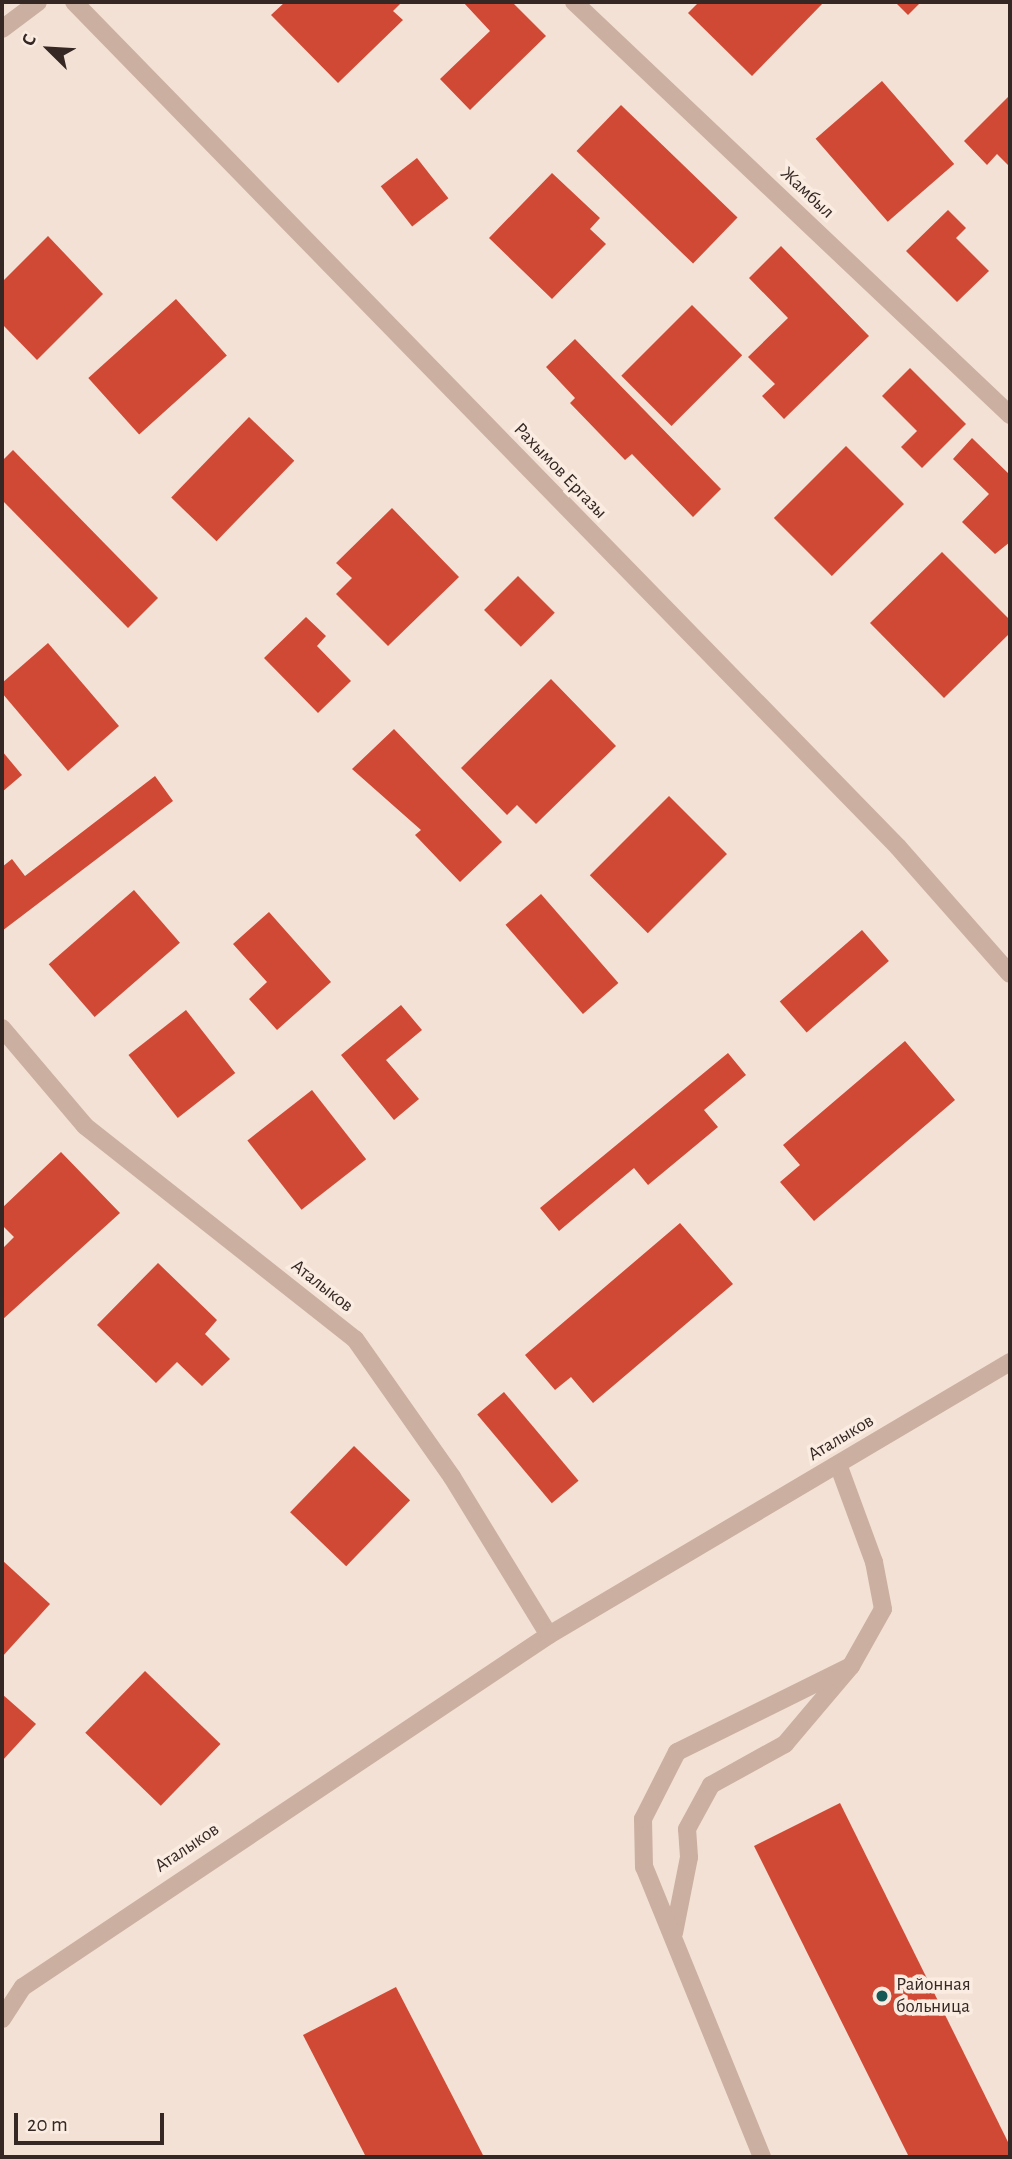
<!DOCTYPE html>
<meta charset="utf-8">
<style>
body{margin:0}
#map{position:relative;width:1012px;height:2159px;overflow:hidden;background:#f3e1d5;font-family:"Alegreya Sans",sans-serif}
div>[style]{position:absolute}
.building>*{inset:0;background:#d04935;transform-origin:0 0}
.service>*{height:18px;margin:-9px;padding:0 9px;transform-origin:9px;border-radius:9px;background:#cbafa0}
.minor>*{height:18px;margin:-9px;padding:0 9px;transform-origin:9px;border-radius:9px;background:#cbafa0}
.tertiary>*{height:18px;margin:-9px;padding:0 9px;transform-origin:9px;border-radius:9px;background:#cbafa0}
.dots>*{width:19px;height:19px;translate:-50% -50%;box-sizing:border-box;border:4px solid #faece1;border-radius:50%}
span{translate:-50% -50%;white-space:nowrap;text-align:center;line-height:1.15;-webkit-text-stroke:7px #faece1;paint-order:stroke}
.street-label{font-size:19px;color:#342724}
.poi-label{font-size:19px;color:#342724}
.left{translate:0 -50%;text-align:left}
.frame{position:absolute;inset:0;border:4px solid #342724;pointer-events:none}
.north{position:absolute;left:14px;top:14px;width:70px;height:70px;-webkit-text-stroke:5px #faece1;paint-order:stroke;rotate:294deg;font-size:19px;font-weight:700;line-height:28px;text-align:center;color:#342724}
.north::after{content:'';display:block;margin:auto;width:24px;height:32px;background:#342724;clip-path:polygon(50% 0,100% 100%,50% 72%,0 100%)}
.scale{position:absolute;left:14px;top:2113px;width:150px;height:32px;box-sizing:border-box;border:4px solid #342724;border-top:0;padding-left:9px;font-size:21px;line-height:24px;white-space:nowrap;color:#342724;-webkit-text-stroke:5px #faece1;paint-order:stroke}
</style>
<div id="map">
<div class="building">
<i style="clip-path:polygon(285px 2px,402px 2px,393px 11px,403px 20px,338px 83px,271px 15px)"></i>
<i style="clip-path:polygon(463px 2px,512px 2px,546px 36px,470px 110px,440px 79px,490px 31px)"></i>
<i style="clip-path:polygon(699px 2px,824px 2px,752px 76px,688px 13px)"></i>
<i style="clip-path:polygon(895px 2px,921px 2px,908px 15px)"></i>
<i style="left:882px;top:81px;width:110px;height:88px;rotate:49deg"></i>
<i style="clip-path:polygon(1010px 95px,1010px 167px,997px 154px,987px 165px,964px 141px)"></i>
<i style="left:621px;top:105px;width:162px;height:64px;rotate:44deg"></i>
<i style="left:417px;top:158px;width:51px;height:46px;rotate:52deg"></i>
<i style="clip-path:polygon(552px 173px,600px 218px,590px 229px,606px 244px,552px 299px,489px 238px)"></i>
<i style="clip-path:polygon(948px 210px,966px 228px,956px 238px,989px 271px,957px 302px,906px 251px)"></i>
<i style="clip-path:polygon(48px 236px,103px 294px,37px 360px,2px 324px,2px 282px)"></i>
<i style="clip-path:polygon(781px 246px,869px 336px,784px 419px,762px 396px,775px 384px,748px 357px,788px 318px,749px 278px)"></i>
<i style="left:176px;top:299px;width:76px;height:118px;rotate:48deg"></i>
<i style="left:692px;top:305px;width:71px;height:100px;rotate:45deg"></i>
<i style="clip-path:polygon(575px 339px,721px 489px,693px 517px,632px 454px,625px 460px,570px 403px,575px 398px,546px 367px)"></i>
<i style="clip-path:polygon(910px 368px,966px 424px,922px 468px,901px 447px,917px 431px,882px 396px)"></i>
<i style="left:249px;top:417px;width:63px;height:112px;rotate:44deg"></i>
<i style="clip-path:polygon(972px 438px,1010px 475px,1010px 542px,995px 554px,962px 522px,989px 494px,953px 459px)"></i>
<i style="left:846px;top:446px;width:82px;height:102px;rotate:45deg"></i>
<i style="clip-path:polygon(13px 450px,158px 598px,128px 628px,2px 500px,2px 461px)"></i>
<i style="clip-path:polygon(392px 508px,459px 577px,388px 646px,336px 594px,352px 578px,336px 563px)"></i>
<i style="clip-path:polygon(942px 552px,1010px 620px,1010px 633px,944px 698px,870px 623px)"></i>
<i style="left:518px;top:576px;width:52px;height:48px;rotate:45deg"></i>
<i style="clip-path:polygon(306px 617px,326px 636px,317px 646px,351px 681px,318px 713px,264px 658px)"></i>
<i style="clip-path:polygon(48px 643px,119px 726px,68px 771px,2px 693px,2px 683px)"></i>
<i style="clip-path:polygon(551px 679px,616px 746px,536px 824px,517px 805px,507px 815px,461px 768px)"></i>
<i style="clip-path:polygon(394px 729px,502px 842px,460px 882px,415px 835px,421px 830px,352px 769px)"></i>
<i style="clip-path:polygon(2px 751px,22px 775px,2px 792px)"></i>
<i style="clip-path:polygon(155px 776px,173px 801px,2px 931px,2px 867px,12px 859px,25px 876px)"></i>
<i style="left:669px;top:796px;width:82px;height:112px;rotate:45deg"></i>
<i style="left:134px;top:890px;width:70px;height:113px;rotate:49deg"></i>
<i style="left:541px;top:894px;width:118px;height:47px;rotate:49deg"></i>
<i style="clip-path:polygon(269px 912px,331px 982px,277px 1030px,249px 999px,267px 982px,233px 944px)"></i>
<i style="left:862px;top:930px;width:41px;height:109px;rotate:49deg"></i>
<i style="clip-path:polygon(401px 1005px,422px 1030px,386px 1060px,419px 1099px,394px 1120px,341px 1055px)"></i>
<i style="left:186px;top:1010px;width:80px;height:73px;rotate:52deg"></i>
<i style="clip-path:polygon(905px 1041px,955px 1100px,814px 1221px,780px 1182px,800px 1165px,783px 1145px)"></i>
<i style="clip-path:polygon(728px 1053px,746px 1075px,704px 1110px,718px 1127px,648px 1185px,634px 1168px,559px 1231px,540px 1208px)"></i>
<i style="left:312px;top:1090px;width:88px;height:82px;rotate:52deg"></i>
<i style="clip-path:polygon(61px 1152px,120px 1213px,2px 1320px,2px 1249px,14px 1237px,2px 1225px,2px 1208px)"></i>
<i style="clip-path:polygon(680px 1223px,733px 1284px,593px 1403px,571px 1377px,555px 1390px,525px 1355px)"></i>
<i style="clip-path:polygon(158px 1263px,217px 1320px,205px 1334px,230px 1359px,202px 1386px,177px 1362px,156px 1383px,97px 1325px)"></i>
<i style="left:504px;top:1392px;width:116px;height:35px;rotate:50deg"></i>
<i style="left:354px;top:1446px;width:78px;height:92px;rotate:44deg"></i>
<i style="clip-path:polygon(2px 1560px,50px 1604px,2px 1657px)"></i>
<i style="left:145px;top:1671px;width:105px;height:86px;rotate:44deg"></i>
<i style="clip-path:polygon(2px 1694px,36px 1724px,2px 1761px)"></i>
<i style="clip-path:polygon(840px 1803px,1010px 2146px,1010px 2157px,909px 2157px,754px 1846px)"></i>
<i style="clip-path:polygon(396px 1987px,484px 2157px,366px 2157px,303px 2035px)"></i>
</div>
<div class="service">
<i style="left:674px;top:1933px;width:77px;rotate:-78.8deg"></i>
<i style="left:689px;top:1857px;width:28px;rotate:-94deg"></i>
<i style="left:687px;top:1829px;width:50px;rotate:-61.4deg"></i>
<i style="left:711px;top:1785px;width:85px;rotate:-29deg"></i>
<i style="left:785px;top:1744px;width:102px;rotate:-49.8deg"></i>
<i style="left:851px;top:1666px;width:65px;rotate:-60.7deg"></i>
<i style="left:883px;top:1609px;width:48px;rotate:-100.8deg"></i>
<i style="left:874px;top:1562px;width:104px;rotate:-110.2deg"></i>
<i style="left:762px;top:2157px;width:313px;rotate:-112.1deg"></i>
<i style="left:644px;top:1867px;width:48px;rotate:-91.2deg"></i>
<i style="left:643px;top:1819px;width:75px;rotate:-63.1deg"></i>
<i style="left:677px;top:1752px;width:194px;rotate:-26.3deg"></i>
</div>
<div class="minor">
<i style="left:574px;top:2px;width:601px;rotate:43.45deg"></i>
<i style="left:2px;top:29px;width:45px;rotate:-36.9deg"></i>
<i style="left:2px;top:1028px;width:128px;rotate:49.7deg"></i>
<i style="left:85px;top:1126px;width:344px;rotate:38.3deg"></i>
<i style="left:355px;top:1339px;width:169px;rotate:54.9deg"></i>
<i style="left:452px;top:1477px;width:185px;rotate:58.5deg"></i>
<i style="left:2px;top:2019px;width:38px;rotate:-57deg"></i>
<i style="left:23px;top:1987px;width:633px;rotate:-33.79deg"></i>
<i style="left:549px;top:1635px;width:536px;rotate:-30.63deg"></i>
</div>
<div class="tertiary">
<i style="left:74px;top:2px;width:1180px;rotate:45.72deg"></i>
<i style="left:898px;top:847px;width:169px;rotate:48.6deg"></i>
</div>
<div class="dots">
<i style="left:882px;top:1996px;background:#175955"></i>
</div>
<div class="street-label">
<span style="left:807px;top:193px;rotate:43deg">Жамбыл</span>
<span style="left:560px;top:471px;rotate:46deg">Рахымов Ергазы</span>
<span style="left:322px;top:1286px;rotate:38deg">Аталыков</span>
<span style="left:841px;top:1438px;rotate:-31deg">Аталыков</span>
<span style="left:187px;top:1848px;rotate:-34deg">Аталыков</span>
</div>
<div class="poi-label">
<span class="left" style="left:896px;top:1996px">Районная<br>больница</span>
</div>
<div class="frame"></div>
<div class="north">С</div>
<div class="scale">20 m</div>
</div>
